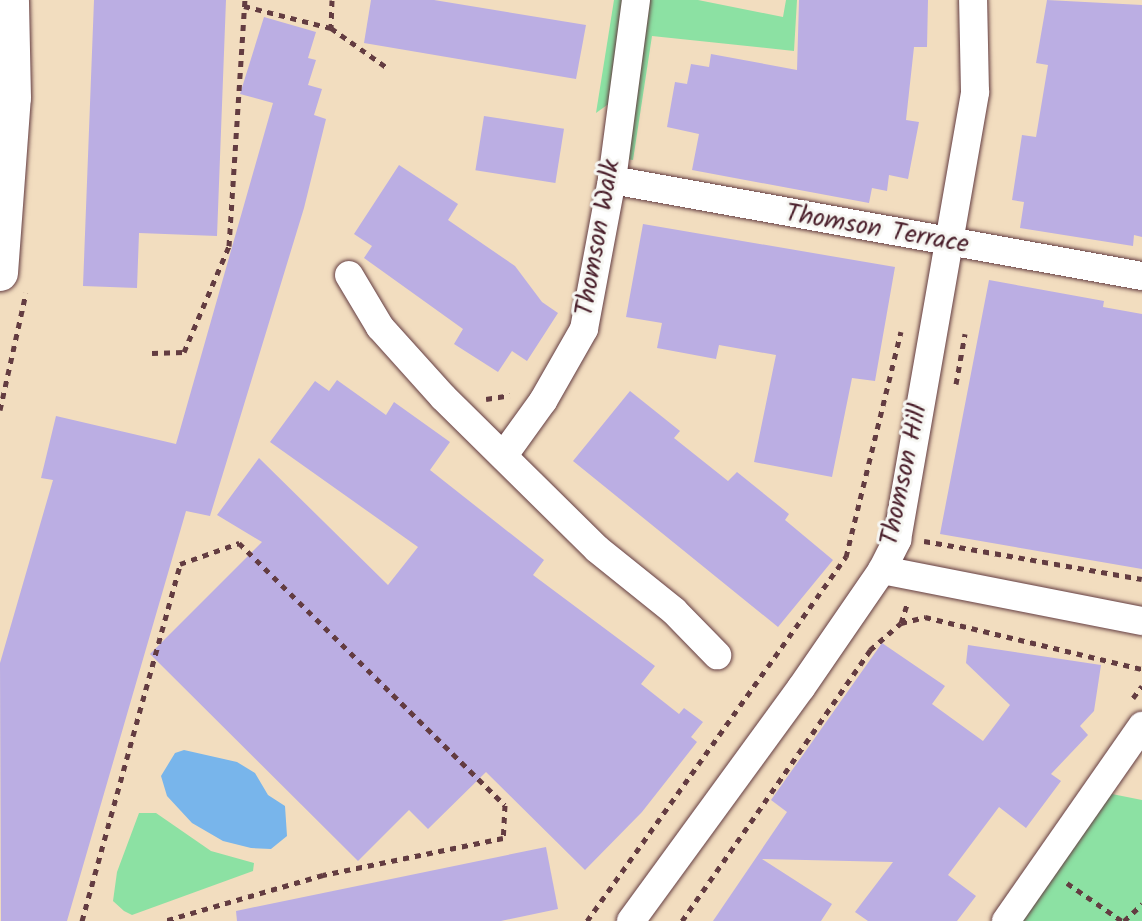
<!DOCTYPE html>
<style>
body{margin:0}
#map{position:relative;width:1142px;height:921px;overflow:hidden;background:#f2ddbf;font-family:Kalam,sans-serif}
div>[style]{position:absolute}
.green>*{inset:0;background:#8ce1a3}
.water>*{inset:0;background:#78b5eb}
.building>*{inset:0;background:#bbaee3;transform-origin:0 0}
.path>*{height:5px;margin-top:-2.5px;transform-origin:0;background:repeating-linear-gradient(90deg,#633c41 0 6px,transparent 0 12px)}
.roads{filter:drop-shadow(0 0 2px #633c41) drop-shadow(0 0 2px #633c41)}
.minor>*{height:28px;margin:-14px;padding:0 14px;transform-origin:14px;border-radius:14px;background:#fff}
.major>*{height:36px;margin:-18px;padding:0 18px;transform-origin:18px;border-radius:18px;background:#fff}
span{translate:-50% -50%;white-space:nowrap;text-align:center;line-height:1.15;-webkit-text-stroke:6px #f6f6f2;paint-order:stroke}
.street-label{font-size:26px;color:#4a1f2b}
</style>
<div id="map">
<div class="green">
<i style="clip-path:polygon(614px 0,628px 0,614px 100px,596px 113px)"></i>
<i style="clip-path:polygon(646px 0,698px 0,783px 17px,786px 0,797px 0,794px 51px,652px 36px,633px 160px,619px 158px)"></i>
<i style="clip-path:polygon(1092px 790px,1142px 800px,1142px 921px,1000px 921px)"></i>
<i style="clip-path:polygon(139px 813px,156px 813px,211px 851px,254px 863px,253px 871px,132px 915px,124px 911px,113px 901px,117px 872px)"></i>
</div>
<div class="water">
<i style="clip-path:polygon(184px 750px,237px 762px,255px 773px,268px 795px,285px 806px,287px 836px,271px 849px,251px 848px,223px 841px,192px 823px,167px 796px,161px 776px,175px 753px)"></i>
</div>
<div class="building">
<i style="clip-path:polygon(94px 0,226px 0,217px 236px,139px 233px,137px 288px,83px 286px)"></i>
<i style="clip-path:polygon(371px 0,434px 0,586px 25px,576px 79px,364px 43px)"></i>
<i style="clip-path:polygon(799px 0,928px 0,927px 47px,914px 47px,906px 120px,919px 122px,908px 179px,889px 175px,887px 191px,872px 188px,869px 203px,692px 170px,699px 134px,667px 127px,675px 82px,687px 84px,691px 64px,709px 67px,711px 54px,797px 70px)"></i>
<i style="clip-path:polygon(1047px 0,1142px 5px,1142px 237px,1134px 235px,1133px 246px,1020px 228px,1024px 202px,1012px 200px,1022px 135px,1036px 137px,1048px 65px,1036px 63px)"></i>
<i style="clip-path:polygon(264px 17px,316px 32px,308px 58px,316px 60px,308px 85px,322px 89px,314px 115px,326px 119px,304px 208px,210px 516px,186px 511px,67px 921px,1px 921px,0 663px,53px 480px,41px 478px,56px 416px,176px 444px,273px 103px,240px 94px)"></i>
<i style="left:484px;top:116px;width:81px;height:55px;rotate:9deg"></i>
<i style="clip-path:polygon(399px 165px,458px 204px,448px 220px,515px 266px,542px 302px,558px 313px,527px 361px,512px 351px,498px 372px,454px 344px,463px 329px,364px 258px,372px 246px,354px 234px)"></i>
<i style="clip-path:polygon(643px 224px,895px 267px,875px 381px,852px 378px,832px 477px,754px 462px,776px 355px,719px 345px,716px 359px,657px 348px,662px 323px,626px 317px)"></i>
<i style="clip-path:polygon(989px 280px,1104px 301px,1103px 307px,1142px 314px,1142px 569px,940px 534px)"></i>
<i style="clip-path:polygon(337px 380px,386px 415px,394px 402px,450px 442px,430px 470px,544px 560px,533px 575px,655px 666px,641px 684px,679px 714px,684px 708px,703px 722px,691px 737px,697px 742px,642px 812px,585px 870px,486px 772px,428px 829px,409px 810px,358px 861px,150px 654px,262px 542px,217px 515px,259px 458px,388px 585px,418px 547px,270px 442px,315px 381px,329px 391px)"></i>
<i style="clip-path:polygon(630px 391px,680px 431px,674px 438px,728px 481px,737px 472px,789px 514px,785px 520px,833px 560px,778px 627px,573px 461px)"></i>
<i style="clip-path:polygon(882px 643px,945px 686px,932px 704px,983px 741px,1010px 705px,966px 663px,968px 645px,1101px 665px,1094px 711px,1080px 726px,1088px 735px,1051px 774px,1061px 781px,1026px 828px,999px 807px,948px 875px,976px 896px,957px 921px,868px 921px,855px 912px,893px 862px,762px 859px,832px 904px,821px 921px,713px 921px,787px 812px,771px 800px)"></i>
<i style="clip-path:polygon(546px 847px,558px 909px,501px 921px,237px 921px,236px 911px)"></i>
</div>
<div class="path">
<i style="left:332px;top:0;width:28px;rotate:92deg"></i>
<i style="left:331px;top:28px;width:71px;rotate:35.3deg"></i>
<i style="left:244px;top:6px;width:90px;rotate:14.2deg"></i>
<i style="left:152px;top:353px;width:32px;rotate:-2deg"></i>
<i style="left:184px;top:352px;width:115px;rotate:-67deg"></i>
<i style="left:229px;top:246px;width:247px;rotate:-86.3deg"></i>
<i style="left:956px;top:384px;width:51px;rotate:-79.8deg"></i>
<i style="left:486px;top:399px;width:24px;rotate:-9deg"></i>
<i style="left:0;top:410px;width:120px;rotate:-77.5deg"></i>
<i style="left:924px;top:541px;width:221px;rotate:9.9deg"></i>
<i style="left:901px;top:623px;width:20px;rotate:-72deg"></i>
<i style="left:1133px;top:698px;width:15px;rotate:-53deg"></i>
<i style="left:1067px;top:883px;width:67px;rotate:34.6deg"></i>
<i style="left:82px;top:921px;width:370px;rotate:-74.6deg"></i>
<i style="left:180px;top:564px;width:63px;rotate:-19.6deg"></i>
<i style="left:239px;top:543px;width:373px;rotate:44.6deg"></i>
<i style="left:505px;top:805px;width:33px;rotate:93deg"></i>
<i style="left:503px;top:838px;width:184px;rotate:168.4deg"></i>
<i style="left:323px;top:875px;width:166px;rotate:163.9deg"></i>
<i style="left:587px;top:921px;width:447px;rotate:-54.6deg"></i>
<i style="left:846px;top:557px;width:232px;rotate:-76.3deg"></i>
<i style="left:682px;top:921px;width:330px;rotate:-55.2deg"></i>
<i style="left:870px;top:650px;width:41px;rotate:-41.1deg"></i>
<i style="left:901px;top:623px;width:25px;rotate:-14deg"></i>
<i style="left:925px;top:617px;width:223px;rotate:13.5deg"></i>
<i style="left:1124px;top:921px;width:25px;rotate:-43deg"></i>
</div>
<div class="roads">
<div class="minor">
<i style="left:612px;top:180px;width:539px;rotate:10.27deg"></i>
<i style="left:349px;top:275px;width:61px;rotate:59.2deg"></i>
<i style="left:380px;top:327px;width:94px;rotate:48deg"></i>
<i style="left:443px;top:397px;width:216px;rotate:44.6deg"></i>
<i style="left:597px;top:549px;width:99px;rotate:38.8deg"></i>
<i style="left:674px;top:611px;width:62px;rotate:45.7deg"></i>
<i style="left:504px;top:455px;width:67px;rotate:-54.2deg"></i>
<i style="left:543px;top:401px;width:83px;rotate:-60.3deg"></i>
<i style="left:584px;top:329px;width:152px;rotate:-79.4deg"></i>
<i style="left:612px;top:180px;width:182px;rotate:-82.4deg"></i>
<i style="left:882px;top:570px;width:265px;rotate:11.1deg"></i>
<i style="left:631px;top:921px;width:288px;rotate:-53.9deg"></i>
<i style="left:801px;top:688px;width:143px;rotate:-55.5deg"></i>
<i style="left:882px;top:570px;width:34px;rotate:-63deg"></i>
<i style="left:897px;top:540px;width:455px;rotate:-80.1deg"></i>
<i style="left:975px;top:92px;width:92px;rotate:-91.2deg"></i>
<i style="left:1006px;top:921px;width:238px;rotate:-55.1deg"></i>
</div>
<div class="major">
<i style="left:0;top:273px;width:175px;rotate:-85.8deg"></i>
<i style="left:13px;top:98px;width:98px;rotate:-91.2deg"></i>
</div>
</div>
<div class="street-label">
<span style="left:877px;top:230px;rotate:10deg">Thomson Terrace</span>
<span style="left:599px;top:238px;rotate:-80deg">Thomson Walk</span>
<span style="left:905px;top:475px;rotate:-78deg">Thomson Hill</span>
</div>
</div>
